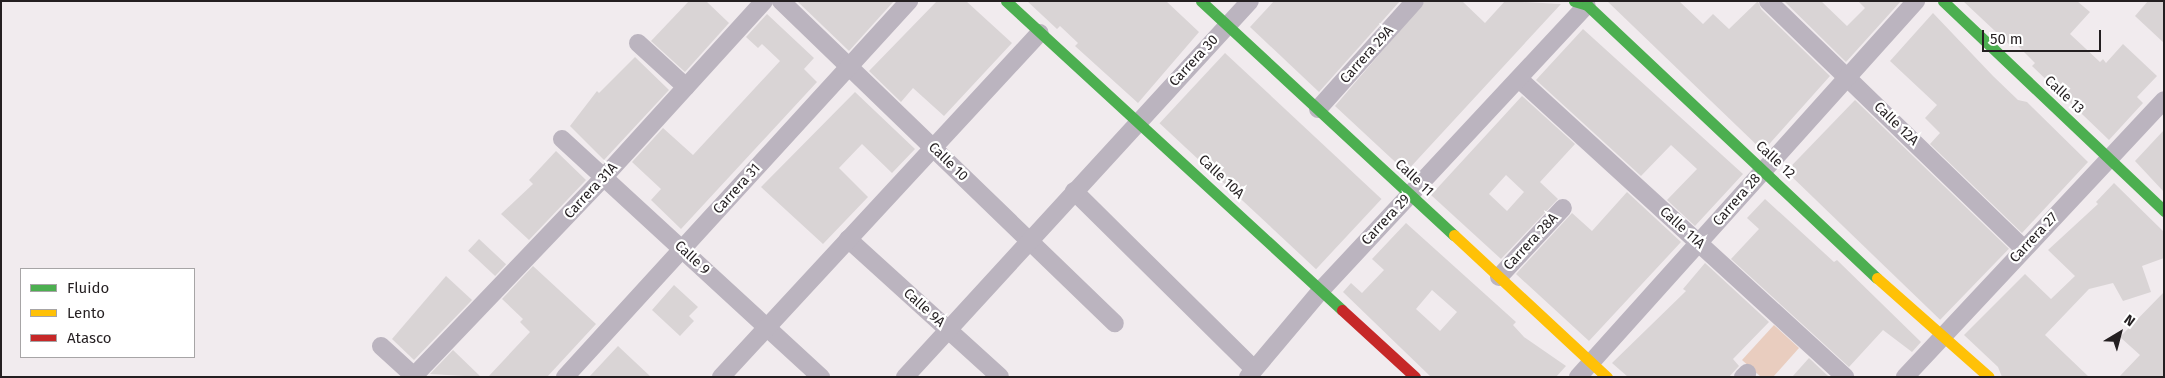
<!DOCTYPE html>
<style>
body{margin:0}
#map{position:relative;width:2165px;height:378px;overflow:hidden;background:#f1ebee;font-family:"Fira Sans",sans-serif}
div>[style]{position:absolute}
.green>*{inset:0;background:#e9cdbf}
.building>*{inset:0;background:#d9d4d5;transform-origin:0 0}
.street>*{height:18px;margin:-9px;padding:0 9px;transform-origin:9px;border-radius:9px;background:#bbb4bf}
.fast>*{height:11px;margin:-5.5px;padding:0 5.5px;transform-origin:5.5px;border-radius:5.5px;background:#4caf50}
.slow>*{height:11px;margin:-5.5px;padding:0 5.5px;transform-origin:5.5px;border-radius:5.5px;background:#ffc107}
.jam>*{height:11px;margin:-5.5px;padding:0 5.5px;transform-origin:5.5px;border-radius:5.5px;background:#c62828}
span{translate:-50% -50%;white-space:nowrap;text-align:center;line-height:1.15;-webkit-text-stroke:4.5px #fff;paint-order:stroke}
.street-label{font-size:14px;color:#241f21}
.frame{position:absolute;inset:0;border:2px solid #241f21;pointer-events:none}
.legend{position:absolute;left:20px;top:268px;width:175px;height:90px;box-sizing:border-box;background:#fff;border:1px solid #a7a5a6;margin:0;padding:6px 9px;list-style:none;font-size:15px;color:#241f21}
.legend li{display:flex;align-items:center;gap:10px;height:25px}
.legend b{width:25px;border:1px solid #a7a5a6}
.north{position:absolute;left:2095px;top:308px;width:50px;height:50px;-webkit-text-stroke:4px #fff;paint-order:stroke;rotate:37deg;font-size:14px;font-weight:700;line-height:20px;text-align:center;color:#241f21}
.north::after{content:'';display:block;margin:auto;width:18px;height:22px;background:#241f21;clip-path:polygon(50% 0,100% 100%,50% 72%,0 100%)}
.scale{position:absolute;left:1982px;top:30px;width:119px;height:22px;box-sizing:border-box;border:2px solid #241f21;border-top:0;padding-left:6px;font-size:15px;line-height:18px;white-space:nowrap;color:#241f21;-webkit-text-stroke:4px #fff;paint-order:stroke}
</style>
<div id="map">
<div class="green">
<i style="clip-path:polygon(1774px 325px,1799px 348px,1773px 377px,1761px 377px,1742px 360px)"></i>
</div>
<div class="building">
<i style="clip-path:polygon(689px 1px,706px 1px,729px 23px,685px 72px,651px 41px)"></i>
<i style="clip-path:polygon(797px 1px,894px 1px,849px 51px)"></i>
<i style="clip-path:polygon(937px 1px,966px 1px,1012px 43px,944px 116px,913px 88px,901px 102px,869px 71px)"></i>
<i style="clip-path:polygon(1027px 1px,1166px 1px,1199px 32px,1138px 103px,1075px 46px,1078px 43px,1060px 26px,1057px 29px)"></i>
<i style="clip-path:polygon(1274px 1px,1400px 1px,1319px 92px,1250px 27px)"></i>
<i style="clip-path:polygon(1425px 1px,1462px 1px,1485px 23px,1505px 1px,1561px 4px,1406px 172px,1335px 106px)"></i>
<i style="clip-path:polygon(1607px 1px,1679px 1px,1703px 24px,1713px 14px,1729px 29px,1758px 1px,1761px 9px,1830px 76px,1763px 151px)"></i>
<i style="clip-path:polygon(1784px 1px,1821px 1px,1847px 26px,1865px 8px,1858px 1px,1901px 1px,1846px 62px)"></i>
<i style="clip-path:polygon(1963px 1px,2077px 1px,2090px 12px,2070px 34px,2100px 62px,2103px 59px,2106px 63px,2123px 44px,2157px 76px,2137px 97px,2143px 103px,2109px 140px,2032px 66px,2035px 63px,2016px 44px,2012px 47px)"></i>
<i style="clip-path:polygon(2148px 1px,2164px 1px,2164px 43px,2135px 16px)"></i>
<i style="clip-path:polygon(1933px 13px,1993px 76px,2018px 100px,2027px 102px,2088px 162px,2022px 233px,1930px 144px,1940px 133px,1925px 118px,1937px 105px,1890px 61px)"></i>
<i style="clip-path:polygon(767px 14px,814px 58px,804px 69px,817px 82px,681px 229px,651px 200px,661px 189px,632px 162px,663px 128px,693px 155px,780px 61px,762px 44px,758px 48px,746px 37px)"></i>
<i style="clip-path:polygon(1583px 29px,1743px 174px,1695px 226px,1667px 200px,1697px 169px,1671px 145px,1641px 176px,1536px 80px)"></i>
<i style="left:1225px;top:53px;width:214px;height:96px;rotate:43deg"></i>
<i style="clip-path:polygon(635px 57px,669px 90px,604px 160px,570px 126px,597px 91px,599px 93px)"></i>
<i style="clip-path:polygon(855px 92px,915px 149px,892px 173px,862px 144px,839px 168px,868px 197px,823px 244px,761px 187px)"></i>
<i style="clip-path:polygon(evenodd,1522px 96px,1575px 144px,1540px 182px,1558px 199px,1501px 259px,1431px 195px,1522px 96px,1506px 175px,1524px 192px,1507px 211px,1489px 194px,1506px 175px)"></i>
<i style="left:1855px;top:100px;width:214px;height:99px;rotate:44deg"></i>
<i style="clip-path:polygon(2164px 130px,2164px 192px,2135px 161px)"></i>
<i style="clip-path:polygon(556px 151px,586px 180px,529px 240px,501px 214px,533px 184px,529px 180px)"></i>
<i style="clip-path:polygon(2114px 183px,2164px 232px,2164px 258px,2142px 266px,2151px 292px,2123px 301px,2113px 283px,2089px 289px,2045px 335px,2089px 377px,2002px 377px,1998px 367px,1964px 335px,2025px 274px,2051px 299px,2075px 276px,2048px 250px,2098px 204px,2096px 202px)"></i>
<i style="clip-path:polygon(1627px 192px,1681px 242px,1589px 341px,1516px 274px,1572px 213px,1592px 231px)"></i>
<i style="clip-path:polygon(1765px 199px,1834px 262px,1837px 260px,1921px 342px,1912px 352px,1883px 330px,1849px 367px,1731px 259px,1759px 229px,1747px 218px)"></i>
<i style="clip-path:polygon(evenodd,1406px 223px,1516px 322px,1513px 325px,1524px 337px,1566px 366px,1556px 377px,1431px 377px,1343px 292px,1351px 283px,1362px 293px,1384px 270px,1372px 259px,1406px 223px,1432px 290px,1457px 312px,1440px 331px,1416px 309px,1432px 290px)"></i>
<i style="left:479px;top:239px;width:37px;height:16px;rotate:43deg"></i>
<i style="clip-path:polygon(1705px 263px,1769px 322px,1733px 359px,1739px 366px,1729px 377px,1628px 377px,1612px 363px,1686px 291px,1683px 289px)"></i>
<i style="clip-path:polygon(533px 266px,596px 324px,547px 377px,488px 377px,530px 332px,520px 322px,523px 319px,502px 299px)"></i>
<i style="clip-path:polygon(446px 276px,472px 300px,414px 360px,392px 339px)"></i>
<i style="clip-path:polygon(674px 285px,698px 307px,689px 316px,694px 321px,680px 336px,652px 310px)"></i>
<i style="clip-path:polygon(2164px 292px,2164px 377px,2119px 377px,2140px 355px,2120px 337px)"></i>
<i style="clip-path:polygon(618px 346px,651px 377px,589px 377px)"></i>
<i style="clip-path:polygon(453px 350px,481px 377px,430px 374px)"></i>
<i style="clip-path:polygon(1809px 358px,1828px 376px,1827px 377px,1792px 377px)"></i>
</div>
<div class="street">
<i style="left:781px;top:1px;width:464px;rotate:44deg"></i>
<i style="left:1768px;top:1px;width:355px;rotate:44.1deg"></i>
<i style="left:638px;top:43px;width:65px;rotate:42.5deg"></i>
<i style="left:1519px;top:79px;width:442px;rotate:42.4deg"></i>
<i style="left:1318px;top:109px;width:145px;rotate:-48.1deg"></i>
<i style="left:562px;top:139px;width:352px;rotate:42.6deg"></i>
<i style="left:1074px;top:191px;width:253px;rotate:44.7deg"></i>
<i style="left:848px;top:239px;width:205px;rotate:42.2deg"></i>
<i style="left:1499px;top:277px;width:94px;rotate:-47.2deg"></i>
<i style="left:381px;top:346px;width:46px;rotate:42.4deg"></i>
<i style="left:413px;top:377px;width:277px;rotate:-46.3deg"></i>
<i style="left:604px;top:177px;width:238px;rotate:-47.7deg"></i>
<i style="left:565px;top:377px;width:510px;rotate:-47.54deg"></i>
<i style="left:721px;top:377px;width:469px;rotate:-47.2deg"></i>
<i style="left:905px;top:377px;width:510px;rotate:-47.46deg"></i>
<i style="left:1248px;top:377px;width:115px;rotate:-49.9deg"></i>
<i style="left:1322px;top:289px;width:388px;rotate:-47deg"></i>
<i style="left:1578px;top:377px;width:506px;rotate:-48.05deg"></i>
<i style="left:1743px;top:377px;width:6px;rotate:-45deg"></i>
<i style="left:1905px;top:377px;width:379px;rotate:-46.9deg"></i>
</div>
<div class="fast">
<i style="left:1006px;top:1px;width:456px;rotate:42.6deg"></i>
<i style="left:1201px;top:1px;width:345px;rotate:42.8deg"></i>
<i style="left:1574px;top:1px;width:14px;rotate:17deg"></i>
<i style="left:1587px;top:5px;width:398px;rotate:43.3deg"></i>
<i style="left:1943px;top:1px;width:305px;rotate:43.5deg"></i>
</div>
<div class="slow">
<i style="left:1454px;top:235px;width:209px;rotate:42.9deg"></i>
<i style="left:1877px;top:278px;width:149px;rotate:41.5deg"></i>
</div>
<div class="jam">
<i style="left:1342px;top:310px;width:99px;rotate:42.5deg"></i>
</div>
<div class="street-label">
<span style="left:1367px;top:55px;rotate:-48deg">Carrera 29A</span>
<span style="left:1194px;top:61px;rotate:-47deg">Carrera 30</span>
<span style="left:2064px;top:95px;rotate:43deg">Calle 13</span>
<span style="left:1896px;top:124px;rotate:44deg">Calle 12A</span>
<span style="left:1775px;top:160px;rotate:43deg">Calle 12</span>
<span style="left:948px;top:162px;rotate:44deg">Calle 10</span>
<span style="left:1221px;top:177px;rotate:43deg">Calle 10A</span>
<span style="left:1414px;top:178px;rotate:43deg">Calle 11</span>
<span style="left:737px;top:189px;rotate:-48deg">Carrera 31</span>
<span style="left:591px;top:191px;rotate:-47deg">Carrera 31A</span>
<span style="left:1737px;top:200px;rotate:-49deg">Carrera 28</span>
<span style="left:1386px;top:220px;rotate:-47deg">Carrera 29</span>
<span style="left:1682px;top:228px;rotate:42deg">Calle 11A</span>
<span style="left:2034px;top:238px;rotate:-47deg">Carrera 27</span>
<span style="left:1531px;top:242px;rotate:-47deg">Carrera 28A</span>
<span style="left:692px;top:258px;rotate:43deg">Calle 9</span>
<span style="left:924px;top:308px;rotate:42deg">Calle 9A</span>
</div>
<div class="frame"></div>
<ul class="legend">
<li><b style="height:6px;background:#4caf50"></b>Fluido</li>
<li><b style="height:6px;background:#ffc107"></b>Lento</li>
<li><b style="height:6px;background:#c62828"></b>Atasco</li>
</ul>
<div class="north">N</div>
<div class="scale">50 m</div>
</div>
